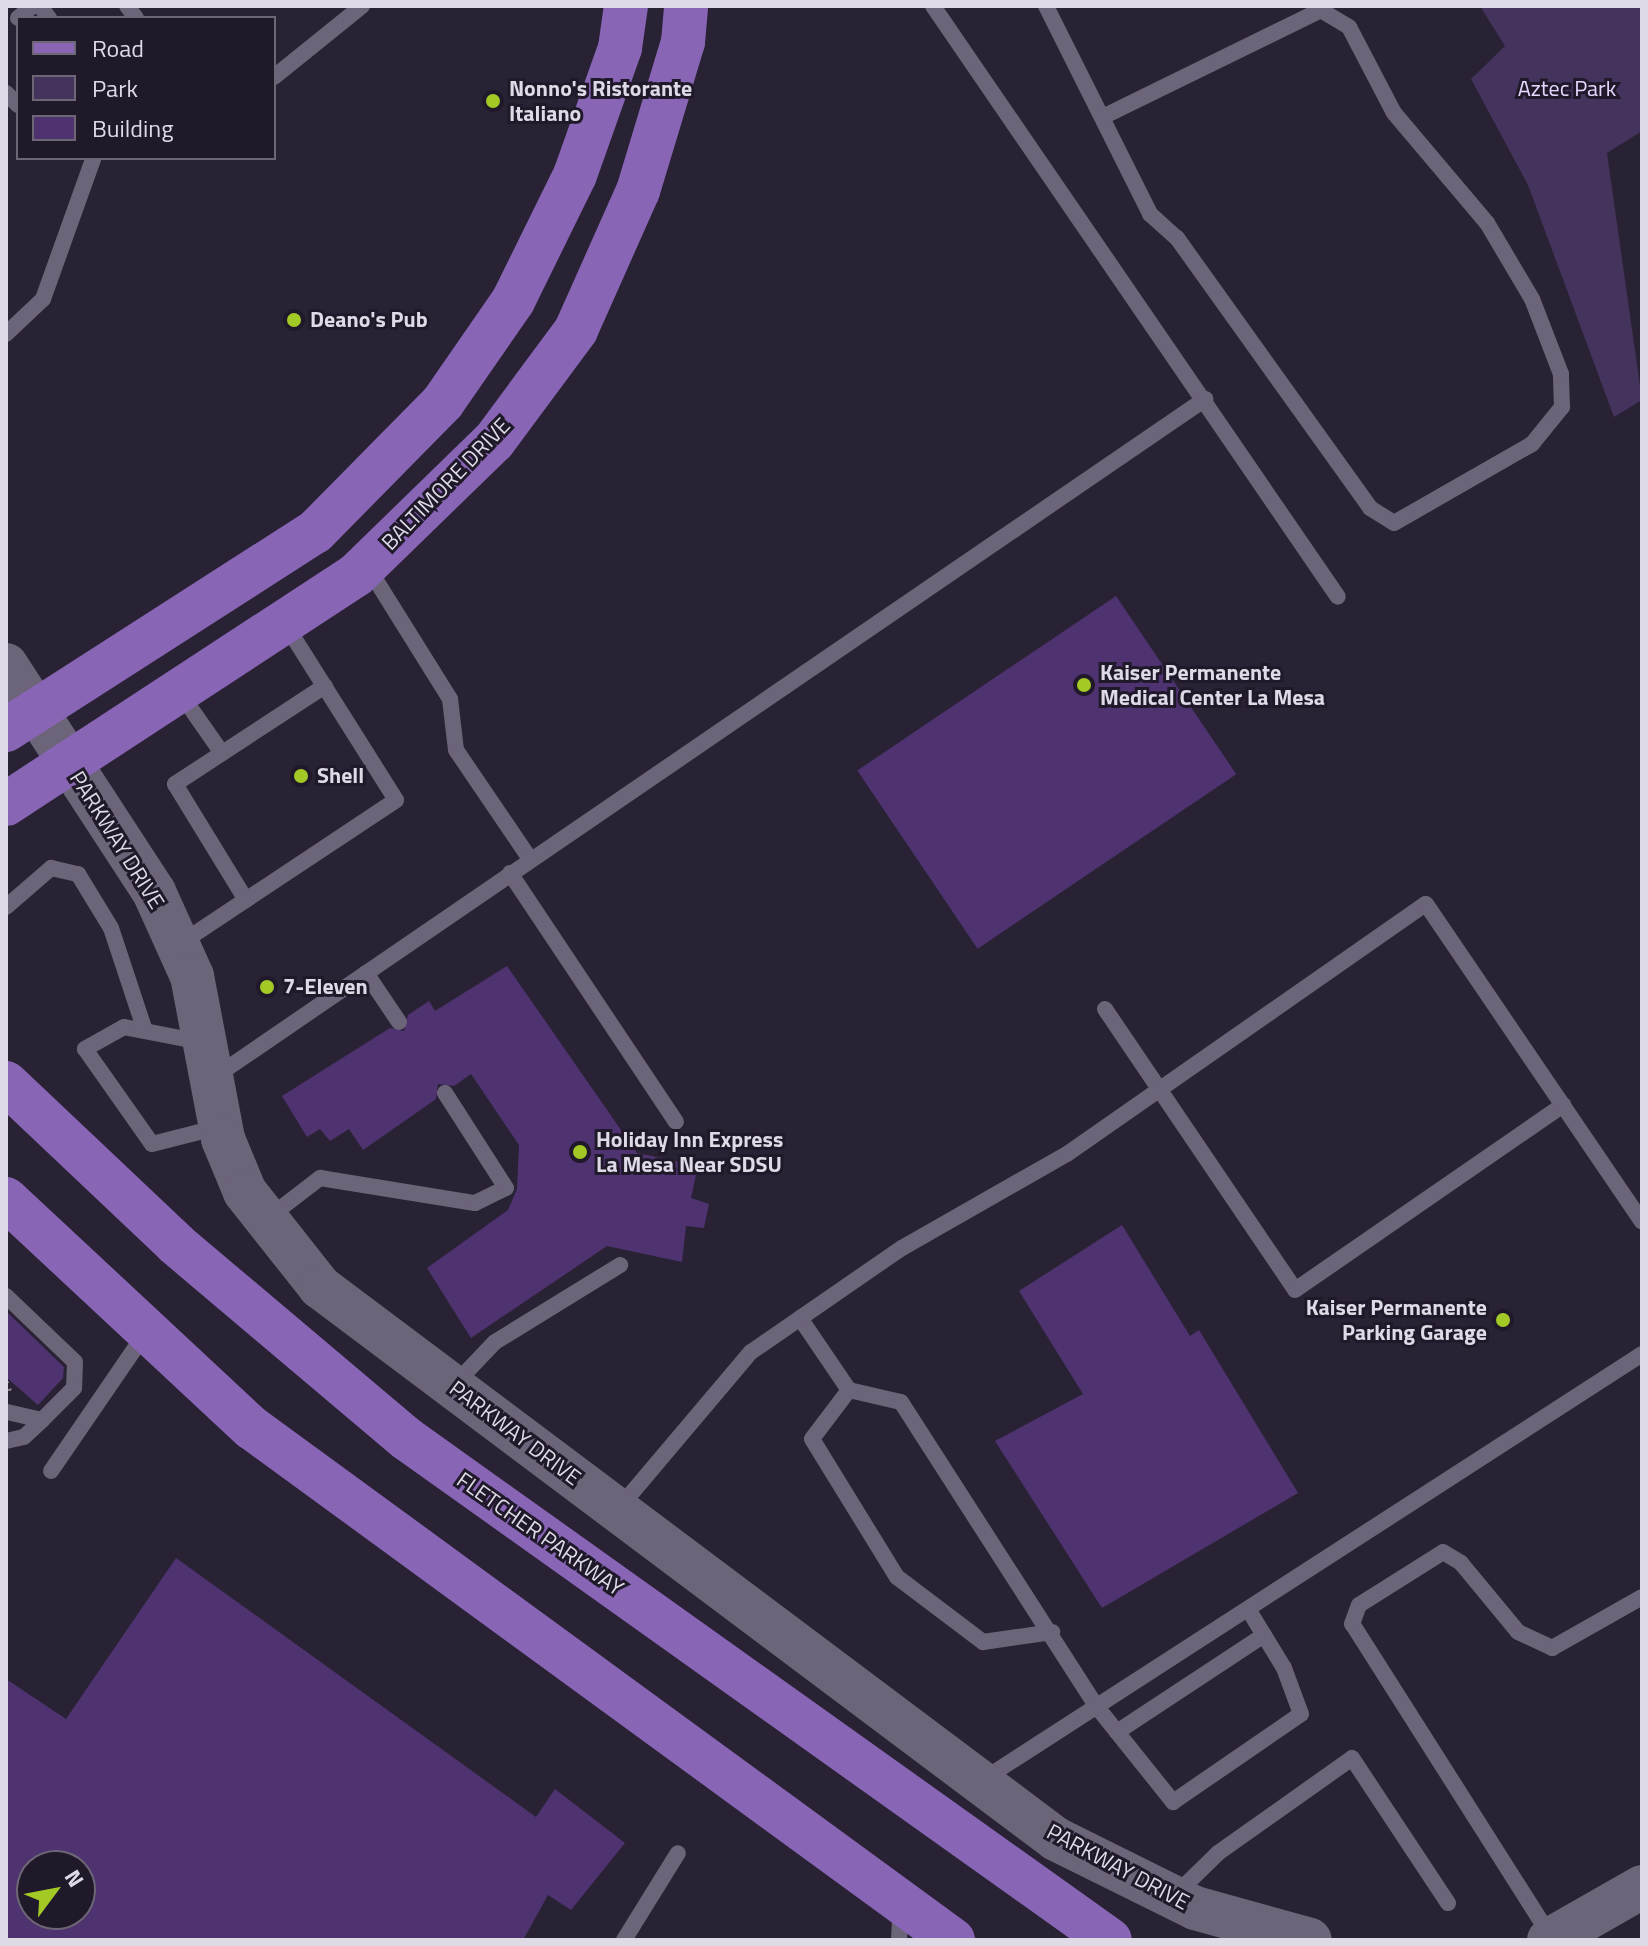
<!DOCTYPE html>
<style>
body{margin:0}
#map{position:relative;width:1648px;height:1946px;overflow:hidden;background:#292234;font-family:"Titillium Web",sans-serif}
div>[style]{position:absolute}
.green>*{inset:0;background:#44335c}
.building>*{inset:0;background:#4f3371;transform-origin:0 0}
.path>*{height:5px;margin-top:-2.5px;transform-origin:0;background:repeating-linear-gradient(90deg,#817b8a 0 2px,transparent 0 8px)}
.lane>*{height:16px;margin:-8px;padding:0 8px;transform-origin:8px;border-radius:8px;background:#6c6479}
.secondary>*{height:44px;margin:-22px;padding:0 22px;transform-origin:22px;border-radius:22px;background:#6c6479}
.primary>*{height:44px;margin:-22px;padding:0 22px;transform-origin:22px;border-radius:22px;background:#8865b5}
.dots>*{width:22px;height:22px;translate:-50% -50%;box-sizing:border-box;border:4px solid #20192a;border-radius:50%}
span{translate:-50% -50%;white-space:nowrap;text-align:center;line-height:1.15;-webkit-text-stroke:6px #20192a;paint-order:stroke}
.poi-label{font-size:22px;color:#dedae6;font-weight:700}
.left{translate:0 -50%;text-align:left}
.right{translate:-100% -50%;text-align:right}
.park-label{font-size:22px;color:#e6d7fe}
.street-label{font-size:22px;color:#dedae6}
.frame{position:absolute;inset:0;border:8px solid #dedae6;pointer-events:none}
.legend{position:absolute;left:16px;top:16px;width:260px;height:144px;box-sizing:border-box;background:#20192a;border:2px solid #6c6675;margin:0;padding:10px 14px;list-style:none;font-size:24px;color:#dedae6}
.legend li{display:flex;align-items:center;gap:16px;height:40px}
.legend b{width:40px;border:2px solid #6c6675}
.north{position:absolute;left:16px;top:1850px;width:80px;height:80px;box-sizing:border-box;background:#20192a;border:2px solid #6c6675;border-radius:50%;rotate:58deg;font-size:22px;font-weight:700;line-height:32px;text-align:center;color:#dedae6}
.north::after{content:'';display:block;margin:auto;width:28px;height:36px;background:#a3c926;clip-path:polygon(50% 0,100% 100%,50% 72%,0 100%)}
</style>
<div id="map">
<div class="green">
<i style="clip-path:polygon(1480px 6px,1642px 6px,1642px 131px,1607px 153px,1642px 400px,1614px 417px,1528px 185px,1471px 79px,1505px 46px)"></i>
</div>
<div class="building">
<i style="left:1116px;top:596px;width:215px;height:312px;rotate:56deg"></i>
<i style="clip-path:polygon(507px 966px,637px 1153px,698px 1166px,691px 1198px,709px 1204px,704px 1228px,686px 1226px,682px 1262px,607px 1246px,471px 1338px,427px 1268px,508px 1210px,517px 1189px,519px 1145px,471px 1074px,454px 1086px,438px 1084px,436px 1099px,363px 1150px,349px 1129px,330px 1141px,320px 1129px,307px 1137px,282px 1096px,390px 1028px,404px 1031px,408px 1015px,429px 1001px,435px 1011px)"></i>
<i style="clip-path:polygon(1122px 1225px,1190px 1336px,1199px 1330px,1298px 1493px,1102px 1608px,995px 1441px,1083px 1394px,1019px 1291px)"></i>
<i style="clip-path:polygon(6px 1311px,64px 1367px,63px 1378px,38px 1405px,6px 1377px)"></i>
<i style="clip-path:polygon(evenodd,176px 1558px,536px 1817px,555px 1789px,625px 1843px,571px 1910px,548px 1895px,523px 1940px,6px 1940px,6px 1679px,66px 1719px,176px 1558px,32px 1866px,80px 1866px,80px 1914px,32px 1914px,32px 1866px)"></i>
</div>
<div class="path">
<i style="left:6px;top:1381px;width:12px;rotate:70deg"></i>
</div>
<div class="lane">
<i style="left:40px;top:6px;width:15px;rotate:53deg"></i>
<i style="left:127px;top:6px;width:15px;rotate:53deg"></i>
<i style="left:933px;top:6px;width:716px;rotate:55.58deg"></i>
<i style="left:1046px;top:6px;width:233px;rotate:63.4deg"></i>
<i style="left:1150px;top:214px;width:36px;rotate:42deg"></i>
<i style="left:1177px;top:238px;width:332px;rotate:54.4deg"></i>
<i style="left:1370px;top:508px;width:28px;rotate:32deg"></i>
<i style="left:1394px;top:523px;width:159px;rotate:-29.8deg"></i>
<i style="left:1532px;top:444px;width:48px;rotate:-51deg"></i>
<i style="left:1562px;top:407px;width:33px;rotate:-92deg"></i>
<i style="left:1561px;top:374px;width:80px;rotate:-111.1deg"></i>
<i style="left:1532px;top:299px;width:88px;rotate:-120.6deg"></i>
<i style="left:1487px;top:223px;width:144px;rotate:-130.2deg"></i>
<i style="left:1394px;top:113px;width:97px;rotate:-117.6deg"></i>
<i style="left:1349px;top:27px;width:33px;rotate:-149deg"></i>
<i style="left:1321px;top:10px;width:243px;rotate:153.9deg"></i>
<i style="left:18px;top:18px;width:19px;rotate:-39deg"></i>
<i style="left:274px;top:77px;width:113px;rotate:-38.9deg"></i>
<i style="left:6px;top:93px;width:17px;rotate:45deg"></i>
<i style="left:6px;top:334px;width:51px;rotate:-43.4deg"></i>
<i style="left:43px;top:299px;width:149px;rotate:-70.3deg"></i>
<i style="left:367px;top:566px;width:157px;rotate:58deg"></i>
<i style="left:450px;top:699px;width:51px;rotate:83.3deg"></i>
<i style="left:456px;top:750px;width:132px;rotate:55.8deg"></i>
<i style="left:180px;top:693px;width:73px;rotate:55deg"></i>
<i style="left:510px;top:873px;width:299px;rotate:56.3deg"></i>
<i style="left:246px;top:900px;width:136px;rotate:-121.5deg"></i>
<i style="left:175px;top:784px;width:179px;rotate:-33.2deg"></i>
<i style="left:6px;top:907px;width:60px;rotate:-40.9deg"></i>
<i style="left:51px;top:868px;width:28px;rotate:13deg"></i>
<i style="left:78px;top:874px;width:63px;rotate:58.6deg"></i>
<i style="left:111px;top:928px;width:108px;rotate:71.7deg"></i>
<i style="left:181px;top:943px;width:258px;rotate:-33.6deg"></i>
<i style="left:396px;top:800px;width:208px;rotate:-122.2deg"></i>
<i style="left:366px;top:973px;width:59px;rotate:56deg"></i>
<i style="left:1105px;top:1009px;width:339px;rotate:55.9deg"></i>
<i style="left:1295px;top:1290px;width:326px;rotate:-34.6deg"></i>
<i style="left:201px;top:1042px;width:78px;rotate:-169deg"></i>
<i style="left:124px;top:1027px;width:45px;rotate:150.6deg"></i>
<i style="left:85px;top:1049px;width:116px;rotate:54.8deg"></i>
<i style="left:152px;top:1144px;width:69px;rotate:-14.2deg"></i>
<i style="left:216px;top:1076px;width:1199px;rotate:-34.39deg"></i>
<i style="left:268px;top:1218px;width:66px;rotate:-37.6deg"></i>
<i style="left:320px;top:1178px;width:157px;rotate:9.2deg"></i>
<i style="left:475px;top:1203px;width:34px;rotate:-26deg"></i>
<i style="left:506px;top:1188px;width:113px;rotate:-122.7deg"></i>
<i style="left:6px;top:1296px;width:95px;rotate:43.7deg"></i>
<i style="left:75px;top:1362px;width:26px;rotate:92deg"></i>
<i style="left:74px;top:1388px;width:45px;rotate:135deg"></i>
<i style="left:42px;top:1420px;width:37px;rotate:-167deg"></i>
<i style="left:800px;top:1318px;width:87px;rotate:55.8deg"></i>
<i style="left:849px;top:1390px;width:53px;rotate:13deg"></i>
<i style="left:901px;top:1402px;width:363px;rotate:57.3deg"></i>
<i style="left:1097px;top:1707px;width:122px;rotate:51.3deg"></i>
<i style="left:1173px;top:1802px;width:155px;rotate:-34.5deg"></i>
<i style="left:1301px;top:1714px;width:49px;rotate:-110.3deg"></i>
<i style="left:1284px;top:1668px;width:69px;rotate:-121.4deg"></i>
<i style="left:454px;top:1385px;width:59px;rotate:-46.4deg"></i>
<i style="left:495px;top:1342px;width:147px;rotate:-31.6deg"></i>
<i style="left:849px;top:1390px;width:61px;rotate:127.1deg"></i>
<i style="left:812px;top:1439px;width:162px;rotate:58.4deg"></i>
<i style="left:897px;top:1577px;width:108px;rotate:37.1deg"></i>
<i style="left:983px;top:1642px;width:70px;rotate:-8.2deg"></i>
<i style="left:6px;top:1441px;width:18px;rotate:-13deg"></i>
<i style="left:24px;top:1437px;width:25px;rotate:-43deg"></i>
<i style="left:51px;top:1471px;width:168px;rotate:-55.6deg"></i>
<i style="left:619px;top:1508px;width:204px;rotate:-49.8deg"></i>
<i style="left:751px;top:1352px;width:183px;rotate:-34.6deg"></i>
<i style="left:902px;top:1248px;width:190px;rotate:-29.7deg"></i>
<i style="left:1067px;top:1154px;width:437px;rotate:-34.9deg"></i>
<i style="left:1426px;top:904px;width:384px;rotate:55.8deg"></i>
<i style="left:1117px;top:1732px;width:176px;rotate:-33.4deg"></i>
<i style="left:981px;top:1781px;width:787px;rotate:-32.86deg"></i>
<i style="left:1174px;top:1896px;width:62px;rotate:-44.3deg"></i>
<i style="left:1218px;top:1853px;width:164px;rotate:-35.3deg"></i>
<i style="left:1352px;top:1758px;width:174px;rotate:56.5deg"></i>
<i style="left:1551px;top:1937px;width:371px;rotate:-122.4deg"></i>
<i style="left:1352px;top:1624px;width:20px;rotate:-70deg"></i>
<i style="left:1359px;top:1605px;width:99px;rotate:-32.2deg"></i>
<i style="left:1443px;top:1552px;width:21px;rotate:31deg"></i>
<i style="left:1461px;top:1563px;width:89px;rotate:50.4deg"></i>
<i style="left:1518px;top:1632px;width:38px;rotate:25deg"></i>
<i style="left:1552px;top:1648px;width:103px;rotate:-29.5deg"></i>
<i style="left:624px;top:1940px;width:102px;rotate:-58.2deg"></i>
<i style="left:899px;top:1940px;width:33px;rotate:-87deg"></i>
</div>
<div class="secondary">
<i style="left:6px;top:665px;width:271px;rotate:56.9deg"></i>
<i style="left:154px;top:892px;width:92px;rotate:65.7deg"></i>
<i style="left:192px;top:976px;width:166px;rotate:79.2deg"></i>
<i style="left:223px;top:1139px;width:57px;rotate:67.5deg"></i>
<i style="left:245px;top:1192px;width:121px;rotate:51.7deg"></i>
<i style="left:320px;top:1287px;width:920px;rotate:36.87deg"></i>
<i style="left:1056px;top:1839px;width:155px;rotate:26.4deg"></i>
<i style="left:1195px;top:1908px;width:119px;rotate:15.5deg"></i>
<i style="left:1549px;top:1940px;width:107px;rotate:-29.7deg"></i>
</div>
<div class="primary">
<i style="left:6px;top:730px;width:367px;rotate:-32.7deg"></i>
<i style="left:315px;top:532px;width:182px;rotate:-45.4deg"></i>
<i style="left:443px;top:402px;width:123px;rotate:-55.3deg"></i>
<i style="left:513px;top:301px;width:140px;rotate:-63.8deg"></i>
<i style="left:575px;top:175px;width:135px;rotate:-70.5deg"></i>
<i style="left:620px;top:48px;width:42px;rotate:-81.9deg"></i>
<i style="left:6px;top:804px;width:418px;rotate:-33.2deg"></i>
<i style="left:356px;top:575px;width:192px;rotate:-44.2deg"></i>
<i style="left:494px;top:441px;width:138px;rotate:-53.5deg"></i>
<i style="left:576px;top:330px;width:152px;rotate:-66deg"></i>
<i style="left:638px;top:191px;width:156px;rotate:-73.2deg"></i>
<i style="left:683px;top:42px;width:36px;rotate:-85deg"></i>
<i style="left:6px;top:1083px;width:234px;rotate:43.4deg"></i>
<i style="left:176px;top:1244px;width:302px;rotate:40.2deg"></i>
<i style="left:407px;top:1439px;width:863px;rotate:35.48deg"></i>
<i style="left:6px;top:1199px;width:336px;rotate:43deg"></i>
<i style="left:252px;top:1428px;width:868px;rotate:36.14deg"></i>
</div>
<div class="dots">
<i style="left:493px;top:101px;background:#a3c926"></i>
<i style="left:294px;top:320px;background:#a3c926"></i>
<i style="left:1084px;top:685px;background:#a3c926"></i>
<i style="left:301px;top:776px;background:#a3c926"></i>
<i style="left:267px;top:987px;background:#a3c926"></i>
<i style="left:580px;top:1152px;background:#a3c926"></i>
<i style="left:1503px;top:1320px;background:#a3c926"></i>
</div>
<div class="poi-label">
<span class="left" style="left:509px;top:101px">Nonno's Ristorante<br>Italiano</span>
<span class="left" style="left:310px;top:320px">Deano's Pub</span>
<span class="left" style="left:1100px;top:685px">Kaiser Permanente<br>Medical Center La Mesa</span>
<span class="left" style="left:317px;top:776px">Shell</span>
<span class="left" style="left:283px;top:987px">7-Eleven</span>
<span class="left" style="left:596px;top:1152px">Holiday Inn Express<br>La Mesa Near SDSU</span>
<span class="right" style="left:1487px;top:1320px">Kaiser Permanente<br>Parking Garage</span>
</div>
<div class="park-label">
<span style="left:1567px;top:89px">Aztec Park</span>
</div>
<div class="street-label">
<span style="left:446px;top:484px;rotate:-46deg">BALTIMORE DRIVE</span>
<span style="left:117px;top:840px;rotate:58deg">PARKWAY DRIVE</span>
<span style="left:515px;top:1433px;rotate:37deg">PARKWAY DRIVE</span>
<span style="left:540px;top:1534px;rotate:35deg">FLETCHER PARKWAY</span>
<span style="left:1118px;top:1867px;rotate:28deg">PARKWAY DRIVE</span>
</div>
<div class="frame"></div>
<ul class="legend">
<li><b style="height:10px;background:#8865b5"></b>Road</li>
<li><b style="height:22px;background:#44335c"></b>Park</li>
<li><b style="height:22px;background:#4f3371"></b>Building</li>
</ul>
<div class="north">N</div>
</div>
